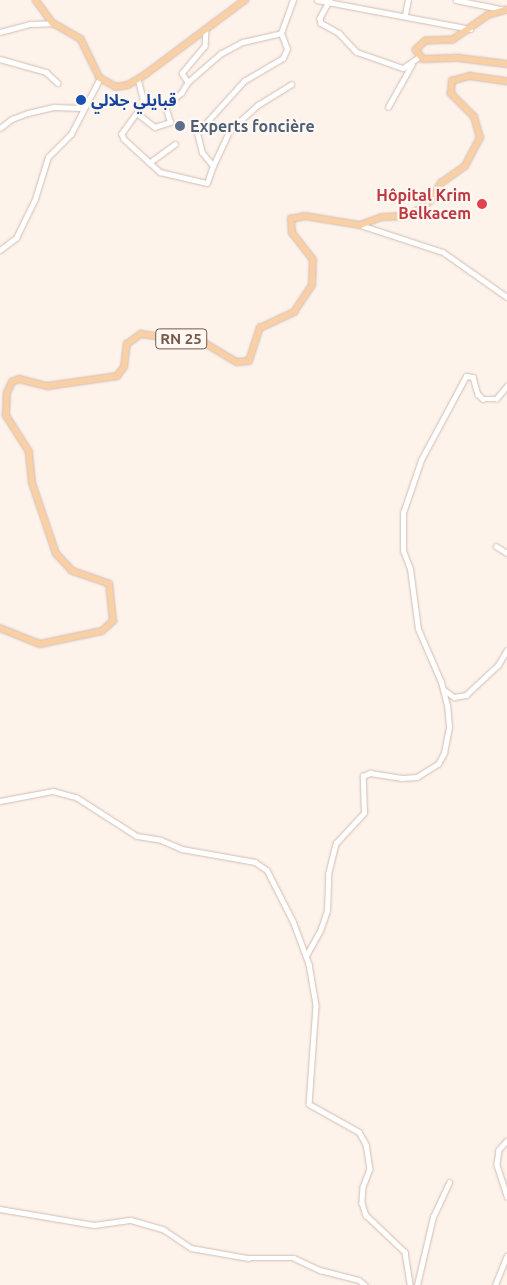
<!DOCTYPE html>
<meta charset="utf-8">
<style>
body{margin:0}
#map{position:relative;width:507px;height:1285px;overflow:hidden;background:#fdf3eb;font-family:Ubuntu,"Noto Sans Arabic",sans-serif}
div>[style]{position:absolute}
.roads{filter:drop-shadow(0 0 1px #d2bcb2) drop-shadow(0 0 1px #d2bcb2)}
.minor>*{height:4.5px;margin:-2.25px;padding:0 2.25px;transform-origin:2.25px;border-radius:2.25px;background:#fff}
.major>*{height:5.5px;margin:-2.75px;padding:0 2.75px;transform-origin:2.75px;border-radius:2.75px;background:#f9cfa5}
.dots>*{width:14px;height:14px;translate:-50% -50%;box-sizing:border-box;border:2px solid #fff8f2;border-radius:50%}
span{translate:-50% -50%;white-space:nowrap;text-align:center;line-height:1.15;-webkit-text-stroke:4.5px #fff8f2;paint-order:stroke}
.shield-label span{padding:1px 4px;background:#fff8f2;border:1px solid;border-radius:4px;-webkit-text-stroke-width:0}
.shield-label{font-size:15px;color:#78574d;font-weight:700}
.transit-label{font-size:16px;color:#164399;font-weight:700}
.left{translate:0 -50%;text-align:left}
.service-label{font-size:16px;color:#4e5e75;font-weight:700}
.health-label{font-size:16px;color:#be3a42;font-weight:700}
.right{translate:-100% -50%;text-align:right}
</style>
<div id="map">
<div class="roads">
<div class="minor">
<i style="left:317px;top:0;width:156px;rotate:10.7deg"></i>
<i style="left:330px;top:0;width:21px;rotate:119deg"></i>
<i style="left:320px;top:18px;width:5px;rotate:79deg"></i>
<i style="left:321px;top:23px;width:21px;rotate:29deg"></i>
<i style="left:339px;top:33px;width:26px;rotate:47deg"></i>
<i style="left:357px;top:52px;width:49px;rotate:19.2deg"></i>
<i style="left:403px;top:68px;width:19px;rotate:-35deg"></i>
<i style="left:456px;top:0;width:50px;rotate:11.5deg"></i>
<i style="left:405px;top:15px;width:15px;rotate:-79deg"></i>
<i style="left:206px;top:29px;width:17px;rotate:93deg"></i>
<i style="left:205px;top:46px;width:35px;rotate:130deg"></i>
<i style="left:182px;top:73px;width:11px;rotate:56deg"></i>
<i style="left:188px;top:82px;width:43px;rotate:-41.2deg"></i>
<i style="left:220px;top:54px;width:26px;rotate:-28deg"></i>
<i style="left:243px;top:42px;width:39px;rotate:-13deg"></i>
<i style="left:281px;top:33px;width:35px;rotate:-70deg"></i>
<i style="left:0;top:32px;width:31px;rotate:-15deg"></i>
<i style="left:30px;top:24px;width:23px;rotate:-2deg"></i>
<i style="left:0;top:59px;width:48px;rotate:15.8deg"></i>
<i style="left:46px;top:72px;width:16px;rotate:43deg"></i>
<i style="left:138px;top:79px;width:23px;rotate:75deg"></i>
<i style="left:144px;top:101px;width:14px;rotate:120deg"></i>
<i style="left:137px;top:113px;width:23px;rotate:38deg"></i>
<i style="left:155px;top:127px;width:16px;rotate:-18deg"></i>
<i style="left:170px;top:122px;width:17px;rotate:-107deg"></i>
<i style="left:165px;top:106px;width:21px;rotate:-39deg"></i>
<i style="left:181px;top:93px;width:13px;rotate:-58deg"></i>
<i style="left:388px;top:107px;width:49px;rotate:-60.8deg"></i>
<i style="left:137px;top:113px;width:26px;rotate:126deg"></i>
<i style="left:122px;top:134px;width:5px;rotate:68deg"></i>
<i style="left:124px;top:139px;width:49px;rotate:42.5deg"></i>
<i style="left:160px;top:172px;width:48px;rotate:13.2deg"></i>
<i style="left:207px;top:183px;width:18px;rotate:-71deg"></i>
<i style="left:213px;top:166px;width:17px;rotate:-130deg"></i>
<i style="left:202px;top:153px;width:21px;rotate:-104deg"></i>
<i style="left:197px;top:133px;width:70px;rotate:-47.9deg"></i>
<i style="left:244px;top:81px;width:45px;rotate:-30.5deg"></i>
<i style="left:283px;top:58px;width:10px;rotate:-66deg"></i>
<i style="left:287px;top:49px;width:17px;rotate:-111deg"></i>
<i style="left:0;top:128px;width:15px;rotate:-37deg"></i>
<i style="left:12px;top:119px;width:17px;rotate:-21deg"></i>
<i style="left:28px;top:113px;width:27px;rotate:-13deg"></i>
<i style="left:54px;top:107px;width:28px;rotate:2deg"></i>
<i style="left:149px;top:163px;width:32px;rotate:-36deg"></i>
<i style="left:213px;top:166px;width:40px;rotate:-65deg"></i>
<i style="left:230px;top:130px;width:38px;rotate:-42deg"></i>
<i style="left:258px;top:105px;width:39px;rotate:-32deg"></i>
<i style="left:360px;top:225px;width:87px;rotate:18deg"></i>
<i style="left:443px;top:252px;width:78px;rotate:35.1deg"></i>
<i style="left:0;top:250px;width:20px;rotate:-37deg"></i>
<i style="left:16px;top:238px;width:43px;rotate:-64deg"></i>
<i style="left:35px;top:199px;width:44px;rotate:-72.8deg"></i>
<i style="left:48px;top:157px;width:33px;rotate:-45deg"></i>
<i style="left:71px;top:134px;width:63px;rotate:-62.6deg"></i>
<i style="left:496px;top:546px;width:13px;rotate:32deg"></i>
<i style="left:443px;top:689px;width:14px;rotate:36deg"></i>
<i style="left:454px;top:697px;width:12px;rotate:-9deg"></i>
<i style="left:466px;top:695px;width:44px;rotate:-43.2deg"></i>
<i style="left:498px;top:665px;width:17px;rotate:-59deg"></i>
<i style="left:0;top:801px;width:54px;rotate:-10.7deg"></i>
<i style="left:53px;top:791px;width:24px;rotate:15deg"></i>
<i style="left:76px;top:797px;width:72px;rotate:32.6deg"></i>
<i style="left:137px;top:836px;width:24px;rotate:9deg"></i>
<i style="left:161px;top:840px;width:23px;rotate:23deg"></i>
<i style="left:182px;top:849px;width:74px;rotate:10.1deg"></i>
<i style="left:255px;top:862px;width:14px;rotate:34deg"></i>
<i style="left:267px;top:870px;width:57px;rotate:63deg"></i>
<i style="left:293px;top:921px;width:46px;rotate:69.6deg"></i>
<i style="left:309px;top:964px;width:42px;rotate:80.3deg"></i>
<i style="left:316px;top:1005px;width:99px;rotate:94deg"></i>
<i style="left:309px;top:1104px;width:57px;rotate:29.2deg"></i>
<i style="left:359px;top:1132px;width:14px;rotate:60deg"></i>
<i style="left:366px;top:1144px;width:25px;rotate:81deg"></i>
<i style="left:370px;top:1169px;width:19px;rotate:111deg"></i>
<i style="left:363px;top:1187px;width:16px;rotate:94deg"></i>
<i style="left:362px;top:1203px;width:13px;rotate:72deg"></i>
<i style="left:366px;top:1215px;width:54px;rotate:43.5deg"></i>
<i style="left:405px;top:1252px;width:33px;rotate:81deg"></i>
<i style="left:306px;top:956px;width:29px;rotate:-61deg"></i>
<i style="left:320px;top:931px;width:21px;rotate:-71deg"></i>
<i style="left:327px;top:911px;width:37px;rotate:-88deg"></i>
<i style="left:328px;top:874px;width:32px;rotate:-76deg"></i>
<i style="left:336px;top:843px;width:41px;rotate:-47deg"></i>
<i style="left:364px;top:813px;width:37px;rotate:-92deg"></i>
<i style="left:363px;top:776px;width:8px;rotate:-23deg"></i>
<i style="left:370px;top:773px;width:32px;rotate:9deg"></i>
<i style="left:402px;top:778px;width:15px;rotate:-4deg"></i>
<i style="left:417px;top:777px;width:25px;rotate:-32deg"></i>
<i style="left:438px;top:764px;width:13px;rotate:-61deg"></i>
<i style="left:444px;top:753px;width:26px;rotate:-79deg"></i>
<i style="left:449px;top:727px;width:21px;rotate:-95deg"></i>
<i style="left:447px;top:706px;width:25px;rotate:-104deg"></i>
<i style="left:441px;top:682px;width:58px;rotate:-113.5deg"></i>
<i style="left:418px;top:629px;width:61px;rotate:-97.6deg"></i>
<i style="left:410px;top:569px;width:19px;rotate:-111deg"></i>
<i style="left:403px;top:551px;width:38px;rotate:-90deg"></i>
<i style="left:403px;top:513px;width:56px;rotate:-71.2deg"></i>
<i style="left:421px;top:460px;width:95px;rotate:-61.8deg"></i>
<i style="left:466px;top:376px;width:7px;rotate:8deg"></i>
<i style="left:473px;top:377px;width:18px;rotate:74deg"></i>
<i style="left:478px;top:394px;width:7px;rotate:45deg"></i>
<i style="left:483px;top:399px;width:13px"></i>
<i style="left:496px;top:399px;width:17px;rotate:-50deg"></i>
<i style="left:507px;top:1141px;width:12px;rotate:132deg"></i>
<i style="left:499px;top:1150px;width:15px;rotate:98deg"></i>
<i style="left:497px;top:1165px;width:33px;rotate:72deg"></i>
<i style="left:0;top:1209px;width:95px;rotate:9.7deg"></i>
<i style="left:94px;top:1225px;width:37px;rotate:-8deg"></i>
<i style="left:131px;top:1220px;width:33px;rotate:16deg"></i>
<i style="left:163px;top:1229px;width:34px;rotate:34deg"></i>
<i style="left:191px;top:1248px;width:58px;rotate:10deg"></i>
<i style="left:248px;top:1258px;width:46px"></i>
<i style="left:294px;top:1258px;width:29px;rotate:25deg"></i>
<i style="left:320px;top:1270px;width:40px;rotate:14.4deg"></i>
<i style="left:359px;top:1280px;width:8px;rotate:40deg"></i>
<i style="left:417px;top:1285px;width:70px;rotate:-76.8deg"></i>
<i style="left:433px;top:1217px;width:38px;rotate:-65deg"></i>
<i style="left:495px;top:1285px;width:31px;rotate:-68deg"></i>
</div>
<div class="major">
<i style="left:36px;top:0;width:29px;rotate:54deg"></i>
<i style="left:53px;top:23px;width:32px;rotate:30deg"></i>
<i style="left:81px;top:39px;width:43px;rotate:64deg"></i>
<i style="left:100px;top:78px;width:18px;rotate:29deg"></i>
<i style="left:116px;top:87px;width:12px;rotate:-9deg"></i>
<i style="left:128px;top:85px;width:21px;rotate:-31deg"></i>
<i style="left:146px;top:74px;width:124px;rotate:-36.8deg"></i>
<i style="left:507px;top:10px;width:19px;rotate:164deg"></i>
<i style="left:489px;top:15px;width:44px;rotate:145.2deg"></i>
<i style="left:453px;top:40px;width:27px;rotate:178deg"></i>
<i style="left:426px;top:41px;width:13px;rotate:138deg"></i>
<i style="left:416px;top:50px;width:11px;rotate:52deg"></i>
<i style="left:423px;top:59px;width:36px;rotate:-2deg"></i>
<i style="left:459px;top:58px;width:48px;rotate:7.1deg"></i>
<i style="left:0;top:628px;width:43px;rotate:21.8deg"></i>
<i style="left:40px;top:644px;width:63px;rotate:-11.8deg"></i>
<i style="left:102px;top:631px;width:15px;rotate:-42deg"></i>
<i style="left:113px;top:621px;width:37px;rotate:-96deg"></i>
<i style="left:109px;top:584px;width:39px;rotate:-161deg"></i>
<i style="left:72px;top:571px;width:23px;rotate:-133deg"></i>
<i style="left:56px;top:554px;width:75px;rotate:-108.7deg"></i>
<i style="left:32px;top:483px;width:31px;rotate:-96deg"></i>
<i style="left:29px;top:452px;width:43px;rotate:-122.6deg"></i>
<i style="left:6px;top:416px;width:23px;rotate:-88deg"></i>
<i style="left:7px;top:393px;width:12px;rotate:-66deg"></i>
<i style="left:12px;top:382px;width:8px;rotate:-23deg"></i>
<i style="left:19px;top:379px;width:30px;rotate:14deg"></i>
<i style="left:48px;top:386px;width:70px;rotate:-8.2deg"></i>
<i style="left:117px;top:376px;width:11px;rotate:-52deg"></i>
<i style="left:124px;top:367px;width:23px;rotate:-83deg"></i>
<i style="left:127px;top:344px;width:17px;rotate:-36deg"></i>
<i style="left:141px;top:334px;width:65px;rotate:8deg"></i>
<i style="left:205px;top:343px;width:37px;rotate:31deg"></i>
<i style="left:237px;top:362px;width:12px;rotate:-5deg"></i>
<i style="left:249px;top:361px;width:35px;rotate:-72deg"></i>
<i style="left:260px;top:328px;width:38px;rotate:-25deg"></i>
<i style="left:294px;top:312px;width:32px;rotate:-56deg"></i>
<i style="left:312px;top:285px;width:25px;rotate:-88deg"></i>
<i style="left:313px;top:260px;width:34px;rotate:-128deg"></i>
<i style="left:292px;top:233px;width:14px;rotate:-94deg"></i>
<i style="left:291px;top:219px;width:14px;rotate:-12deg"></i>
<i style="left:305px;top:216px;width:56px;rotate:9.3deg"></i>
<i style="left:360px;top:225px;width:23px;rotate:-20deg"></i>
<i style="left:382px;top:217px;width:26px;rotate:-2deg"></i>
<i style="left:408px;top:216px;width:10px;rotate:-29deg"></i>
<i style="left:417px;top:211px;width:18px;rotate:-38deg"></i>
<i style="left:431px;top:200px;width:20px;rotate:-60deg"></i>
<i style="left:441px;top:183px;width:29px;rotate:-35deg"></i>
<i style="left:465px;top:166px;width:32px;rotate:-62deg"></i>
<i style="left:480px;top:138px;width:22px;rotate:-106deg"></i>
<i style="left:474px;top:117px;width:33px;rotate:-135deg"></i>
<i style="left:451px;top:94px;width:13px;rotate:-86deg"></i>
<i style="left:452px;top:81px;width:19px;rotate:-16deg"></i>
<i style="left:470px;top:76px;width:37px;rotate:8deg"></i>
</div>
</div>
<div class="dots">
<i style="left:81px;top:100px;background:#1a4fb4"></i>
<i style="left:180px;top:126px;background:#5c6f8a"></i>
<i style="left:482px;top:204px;background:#e0444e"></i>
</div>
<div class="shield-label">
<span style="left:181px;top:339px">RN 25</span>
</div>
<div class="transit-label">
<span class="left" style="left:91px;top:100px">قبايلي جلالي</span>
</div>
<div class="service-label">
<span class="left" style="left:190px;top:126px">Experts foncière</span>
</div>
<div class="health-label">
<span class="right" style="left:471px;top:204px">Hôpital Krim<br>Belkacem</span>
</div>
</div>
